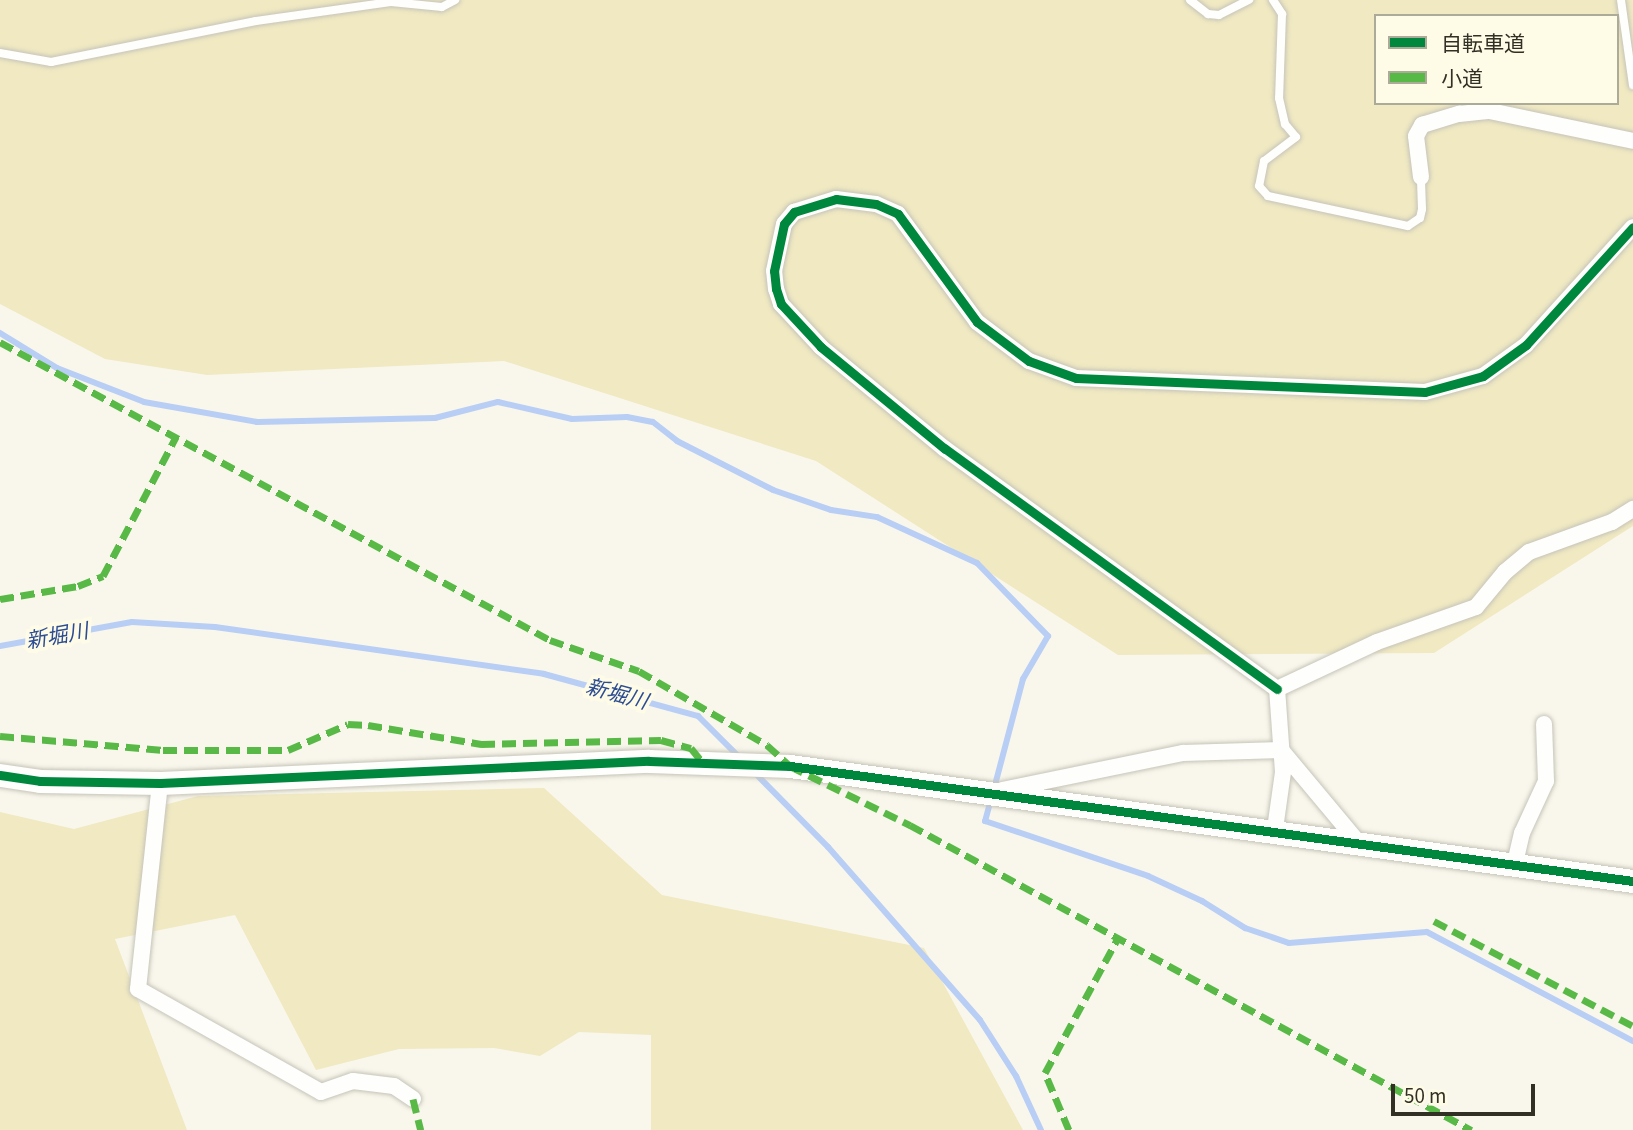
<!DOCTYPE html>
<meta charset="utf-8">
<style>
body{margin:0}
#map{position:relative;width:1633px;height:1130px;overflow:hidden;background:#f9f7ec;font-family:"Source Sans 3","Noto Sans JP",sans-serif}
div>[style]{position:absolute}
.green>*{inset:0;background:#f0e9c2}
.stream>*{height:6px;margin:-3px;padding:0 3px;transform-origin:3px;border-radius:3px;background:#b9cef4}
.roads{filter:drop-shadow(0 0 2px #c6c4b9) drop-shadow(0 0 2px #c6c4b9)}
.lane>*{height:8px;margin:-4px;padding:0 4px;transform-origin:4px;border-radius:4px;background:#fefefc}
.street>*{height:16px;margin:-8px;padding:0 8px;transform-origin:8px;border-radius:8px;background:#fefefc}
.secondary>*{height:23px;margin:-11.5px;padding:0 11.5px;transform-origin:11.5px;border-radius:11.5px;background:#fefefc}
.quiet>*{height:7px;margin-top:-3.5px;transform-origin:0;background:repeating-linear-gradient(90deg,#58b947 0 14px,transparent 0 21px)}
.cycleway>*{height:9px;margin:-4.5px;padding:0 4.5px;transform-origin:4.5px;border-radius:4.5px;background:#00873e}
span{translate:-50% -50%;white-space:nowrap;text-align:center;line-height:1.15;-webkit-text-stroke:7px #fefbe7;paint-order:stroke}
.water-label{font-size:21px;color:#2d4d93;font-style:italic}
.legend{position:absolute;left:1374px;top:14px;width:245px;height:91px;box-sizing:border-box;background:#fefbe7;border:2px solid #acaa99;margin:0;padding:9px 12px;list-style:none;font-size:21px;color:#323024}
.legend li{display:flex;align-items:center;gap:14px;height:35px}
.legend b{width:35px;border:2px solid #acaa99}
.scale{position:absolute;left:1391px;top:1084px;width:144px;height:32px;box-sizing:border-box;border:4px solid #323024;border-top:0;padding-left:9px;font-size:21px;line-height:24px;white-space:nowrap;color:#323024;-webkit-text-stroke:5px #fefbe7;paint-order:stroke}
</style>
<div id="map">
<div class="green">
<i style="clip-path:polygon(evenodd,0 0,1633px 0,1633px 526px,1434px 653px,1118px 655px,816px 461px,504px 361px,207px 375px,105px 359px,0 304px,0 0,1376px 16px,1617px 16px,1617px 103px,1376px 103px,1376px 16px)"></i>
<i style="clip-path:polygon(544px 788px,662px 895px,924px 948px,1023px 1130px,651px 1130px,651px 1035px,579px 1032px,540px 1056px,494px 1048px,399px 1049px,316px 1070px,235px 915px,115px 939px,187px 1130px,0 1130px,0 812px,74px 829px,198px 796px)"></i>
</div>
<div class="stream">
<i style="left:0;top:333px;width:67px;rotate:31.6deg"></i>
<i style="left:57px;top:368px;width:93px;rotate:21.3deg"></i>
<i style="left:144px;top:402px;width:115px;rotate:10deg"></i>
<i style="left:257px;top:422px;width:178px;rotate:-1.3deg"></i>
<i style="left:435px;top:418px;width:65px;rotate:-14.3deg"></i>
<i style="left:498px;top:402px;width:76px;rotate:12.9deg"></i>
<i style="left:572px;top:419px;width:55px;rotate:-2.1deg"></i>
<i style="left:627px;top:417px;width:26px;rotate:11deg"></i>
<i style="left:653px;top:422px;width:31px;rotate:38deg"></i>
<i style="left:677px;top:441px;width:108px;rotate:27deg"></i>
<i style="left:773px;top:490px;width:61px;rotate:19deg"></i>
<i style="left:831px;top:510px;width:47px;rotate:8.7deg"></i>
<i style="left:877px;top:517px;width:110px;rotate:24.7deg"></i>
<i style="left:977px;top:563px;width:102px;rotate:45.8deg"></i>
<i style="left:1048px;top:636px;width:50px;rotate:120.2deg"></i>
<i style="left:1023px;top:679px;width:114px;rotate:104.8deg"></i>
<i style="left:0;top:646px;width:134px;rotate:-10.3deg"></i>
<i style="left:132px;top:622px;width:83px;rotate:3.4deg"></i>
<i style="left:215px;top:627px;width:332px;rotate:8.1deg"></i>
<i style="left:544px;top:674px;width:160px;rotate:15.3deg"></i>
<i style="left:698px;top:716px;width:59px;rotate:45deg"></i>
<i style="left:753px;top:771px;width:107px;rotate:45.4deg"></i>
<i style="left:828px;top:847px;width:230px;rotate:48.7deg"></i>
<i style="left:980px;top:1020px;width:67px;rotate:57.3deg"></i>
<i style="left:1016px;top:1076px;width:60px;rotate:65.2deg"></i>
<i style="left:991px;top:799px;width:23px;rotate:105deg"></i>
<i style="left:985px;top:821px;width:172px;rotate:18.6deg"></i>
<i style="left:1148px;top:876px;width:60px;rotate:24.8deg"></i>
<i style="left:1202px;top:901px;width:51px;rotate:32.1deg"></i>
<i style="left:1245px;top:928px;width:46px;rotate:18.8deg"></i>
<i style="left:1289px;top:943px;width:138px;rotate:-4.6deg"></i>
<i style="left:1427px;top:932px;width:233px;rotate:27.9deg"></i>
</div>
<div class="roads">
<div class="lane">
<i style="left:1190px;top:0;width:23px;rotate:38deg"></i>
<i style="left:1208px;top:14px;width:11px;rotate:5deg"></i>
<i style="left:1219px;top:15px;width:34px;rotate:-27deg"></i>
<i style="left:1273px;top:0;width:17px;rotate:57deg"></i>
<i style="left:1282px;top:14px;width:84px;rotate:92deg"></i>
<i style="left:1279px;top:98px;width:27px;rotate:77deg"></i>
<i style="left:1285px;top:124px;width:17px;rotate:50deg"></i>
<i style="left:1296px;top:137px;width:40px;rotate:143deg"></i>
<i style="left:1264px;top:161px;width:25px;rotate:101deg"></i>
<i style="left:1259px;top:186px;width:13px;rotate:48deg"></i>
<i style="left:1268px;top:196px;width:143px;rotate:12.1deg"></i>
<i style="left:1408px;top:226px;width:14px;rotate:-34deg"></i>
<i style="left:1420px;top:218px;width:9px;rotate:-77deg"></i>
<i style="left:1422px;top:209px;width:32px;rotate:-92deg"></i>
<i style="left:1621px;top:0;width:86px;rotate:82deg"></i>
<i style="left:0;top:53px;width:52px;rotate:10deg"></i>
<i style="left:51px;top:62px;width:209px;rotate:-11.3deg"></i>
<i style="left:256px;top:21px;width:136px;rotate:-8deg"></i>
<i style="left:391px;top:2px;width:51px;rotate:5.6deg"></i>
<i style="left:442px;top:7px;width:15px;rotate:-28deg"></i>
</div>
<div class="street">
<i style="left:1421px;top:177px;width:41px;rotate:-97deg"></i>
<i style="left:1416px;top:136px;width:13px;rotate:-61deg"></i>
<i style="left:1422px;top:125px;width:39px;rotate:-17deg"></i>
<i style="left:1459px;top:114px;width:31px;rotate:-6deg"></i>
<i style="left:1490px;top:111px;width:146px;rotate:11.8deg"></i>
<i style="left:1277px;top:689px;width:410px;rotate:-144.1deg"></i>
<i style="left:945px;top:449px;width:161px;rotate:-140.6deg"></i>
<i style="left:821px;top:347px;width:59px;rotate:-132.9deg"></i>
<i style="left:781px;top:304px;width:16px;rotate:-108deg"></i>
<i style="left:776px;top:289px;width:18px;rotate:-96deg"></i>
<i style="left:774px;top:271px;width:48px;rotate:-78deg"></i>
<i style="left:784px;top:224px;width:16px;rotate:-50deg"></i>
<i style="left:794px;top:212px;width:44px;rotate:-17.2deg"></i>
<i style="left:836px;top:199px;width:40px;rotate:7.1deg"></i>
<i style="left:876px;top:204px;width:24px;rotate:24deg"></i>
<i style="left:898px;top:214px;width:134px;rotate:53.8deg"></i>
<i style="left:977px;top:322px;width:65px;rotate:36.9deg"></i>
<i style="left:1029px;top:361px;width:50px;rotate:19.9deg"></i>
<i style="left:1076px;top:378px;width:349px;rotate:2.3deg"></i>
<i style="left:1425px;top:392px;width:60px;rotate:-15.4deg"></i>
<i style="left:1483px;top:376px;width:53px;rotate:-35.8deg"></i>
<i style="left:1526px;top:345px;width:159px;rotate:-47.8deg"></i>
<i style="left:1277px;top:689px;width:110px;rotate:-25.2deg"></i>
<i style="left:1377px;top:642px;width:105px;rotate:-19.5deg"></i>
<i style="left:1476px;top:607px;width:45px;rotate:-50.4deg"></i>
<i style="left:1505px;top:572px;width:31px;rotate:-40deg"></i>
<i style="left:1529px;top:552px;width:88px;rotate:-19.9deg"></i>
<i style="left:1612px;top:522px;width:25px;rotate:-32deg"></i>
<i style="left:160px;top:783px;width:207px;rotate:96.1deg"></i>
<i style="left:138px;top:989px;width:210px;rotate:29.4deg"></i>
<i style="left:321px;top:1092px;width:34px;rotate:-19deg"></i>
<i style="left:353px;top:1081px;width:41px;rotate:7deg"></i>
<i style="left:394px;top:1086px;width:23px;rotate:34deg"></i>
<i style="left:1002px;top:790px;width:185px;rotate:-11.6deg"></i>
<i style="left:1183px;top:753px;width:98px;rotate:-1.8deg"></i>
<i style="left:1281px;top:750px;width:119px;rotate:50.1deg"></i>
<i style="left:1275px;top:829px;width:58px;rotate:-82deg"></i>
<i style="left:1283px;top:772px;width:83px;rotate:-94.1deg"></i>
<i style="left:1515px;top:863px;width:31px;rotate:-77deg"></i>
<i style="left:1522px;top:833px;width:57px;rotate:-65.2deg"></i>
<i style="left:1546px;top:781px;width:57px;rotate:-92deg"></i>
</div>
<div class="secondary">
<i style="left:0;top:775px;width:40px;rotate:8.5deg"></i>
<i style="left:40px;top:781px;width:120px;rotate:1deg"></i>
<i style="left:160px;top:783px;width:489px;rotate:-2.6deg"></i>
<i style="left:649px;top:761px;width:141px;rotate:2deg"></i>
<i style="left:790px;top:766px;width:851px;rotate:7.77deg"></i>
</div>
</div>
<div class="quiet">
<i style="left:0;top:342px;width:626px;rotate:28.45deg"></i>
<i style="left:550px;top:640px;width:94px;rotate:19.2deg"></i>
<i style="left:639px;top:671px;width:148px;rotate:30deg"></i>
<i style="left:767px;top:745px;width:31px;rotate:42deg"></i>
<i style="left:790px;top:766px;width:134px;rotate:26.2deg"></i>
<i style="left:910px;top:825px;width:639px;rotate:28.53deg"></i>
<i style="left:0;top:599px;width:79px;rotate:-9.5deg"></i>
<i style="left:78px;top:586px;width:27px;rotate:-22deg"></i>
<i style="left:103px;top:576px;width:157px;rotate:-62.3deg"></i>
<i style="left:0;top:736px;width:164px;rotate:4.9deg"></i>
<i style="left:163px;top:750px;width:125px"></i>
<i style="left:288px;top:750px;width:65px;rotate:-23.4deg"></i>
<i style="left:348px;top:724px;width:20px;rotate:3deg"></i>
<i style="left:368px;top:725px;width:115px;rotate:9.5deg"></i>
<i style="left:481px;top:744px;width:180px;rotate:-1.3deg"></i>
<i style="left:661px;top:740px;width:31px;rotate:15deg"></i>
<i style="left:691px;top:748px;width:19px;rotate:51deg"></i>
<i style="left:1434px;top:921px;width:225px;rotate:27.8deg"></i>
<i style="left:413px;top:1099px;width:32px;rotate:76deg"></i>
<i style="left:1069px;top:1130px;width:62px;rotate:-112.8deg"></i>
<i style="left:1045px;top:1073px;width:153px;rotate:-61.6deg"></i>
</div>
<div class="cycleway">
<i style="left:1277px;top:689px;width:410px;rotate:-144.1deg"></i>
<i style="left:945px;top:449px;width:161px;rotate:-140.6deg"></i>
<i style="left:821px;top:347px;width:59px;rotate:-132.9deg"></i>
<i style="left:781px;top:304px;width:16px;rotate:-108deg"></i>
<i style="left:776px;top:289px;width:18px;rotate:-96deg"></i>
<i style="left:774px;top:271px;width:48px;rotate:-78deg"></i>
<i style="left:784px;top:224px;width:16px;rotate:-50deg"></i>
<i style="left:794px;top:212px;width:44px;rotate:-17.2deg"></i>
<i style="left:836px;top:199px;width:40px;rotate:7.1deg"></i>
<i style="left:876px;top:204px;width:24px;rotate:24deg"></i>
<i style="left:898px;top:214px;width:134px;rotate:53.8deg"></i>
<i style="left:977px;top:322px;width:65px;rotate:36.9deg"></i>
<i style="left:1029px;top:361px;width:50px;rotate:19.9deg"></i>
<i style="left:1076px;top:378px;width:349px;rotate:2.3deg"></i>
<i style="left:1425px;top:392px;width:60px;rotate:-15.4deg"></i>
<i style="left:1483px;top:376px;width:53px;rotate:-35.8deg"></i>
<i style="left:1526px;top:345px;width:159px;rotate:-47.8deg"></i>
<i style="left:0;top:775px;width:40px;rotate:8.5deg"></i>
<i style="left:40px;top:781px;width:120px;rotate:1deg"></i>
<i style="left:160px;top:783px;width:489px;rotate:-2.6deg"></i>
<i style="left:649px;top:761px;width:141px;rotate:2deg"></i>
<i style="left:790px;top:766px;width:851px;rotate:7.77deg"></i>
</div>
<div class="water-label">
<span style="left:57px;top:636px;rotate:-10deg">新堀川</span>
<span style="left:617px;top:694px;rotate:15deg">新堀川</span>
</div>
<ul class="legend">
<li><b style="height:9px;background:#00873e"></b>自転車道</li>
<li><b style="height:9px;background:#58b947"></b>小道</li>
</ul>
<div class="scale">50 m</div>
</div>
